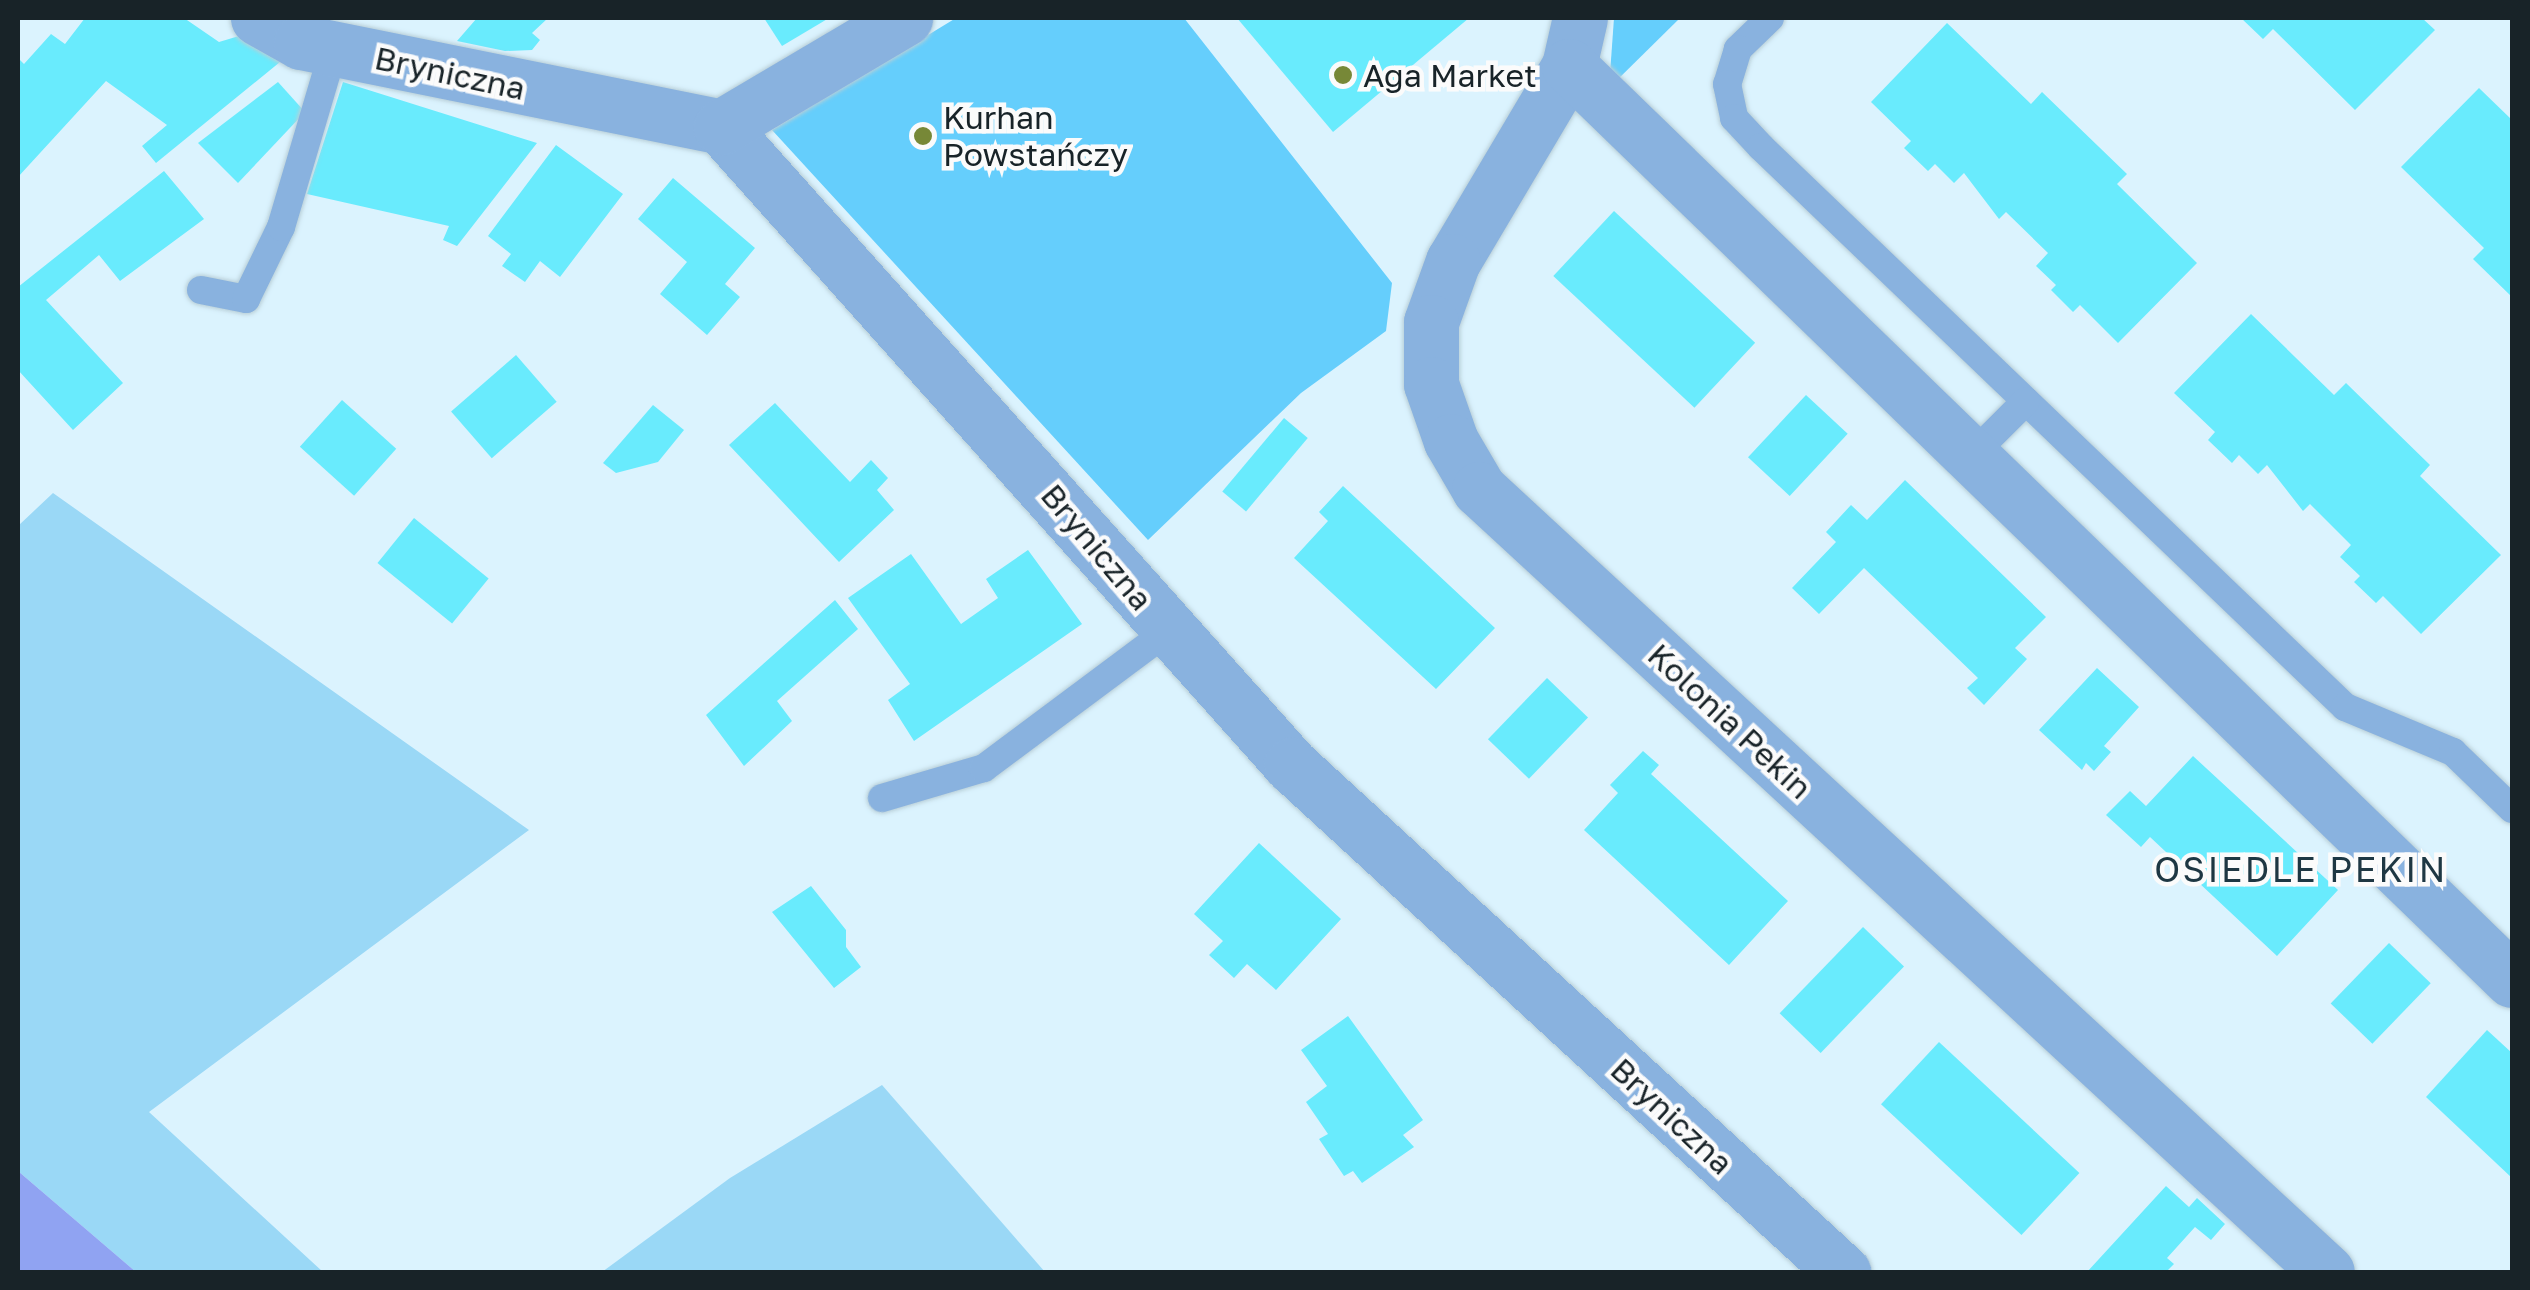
<!DOCTYPE html>
<meta charset="utf-8">
<style>
body{margin:0}
#map{position:relative;width:2530px;height:1290px;overflow:hidden;background:#dbf3fe;font-family:"Golos Text",sans-serif}
div>[style]{position:absolute}
.green>*{inset:0;background:#9ad8f6}
.forest>*{inset:0;background:#65cefc}
.water>*{inset:0;background:#90a3f2}
.building>*{inset:0;background:#69ebfd;transform-origin:0 0}
.roads{filter:drop-shadow(0 0 2px #b8ced7) drop-shadow(0 0 2px #b8ced7)}
.service>*{height:28px;margin:-14px;padding:0 14px;transform-origin:14px;border-radius:14px;background:#89b2df}
.minor>*{height:55px;margin:-27.5px;padding:0 27.5px;transform-origin:27.5px;border-radius:27.5px;background:#89b2df}
.dots>*{width:28px;height:28px;translate:-50% -50%;box-sizing:border-box;border:5px solid #fbfbfb;border-radius:50%}
span{translate:-50% -50%;white-space:nowrap;text-align:center;line-height:1.15;-webkit-text-stroke:9px #fbfbfb;paint-order:stroke}
.street-label{font-size:32px;color:#182328}
.poi-label{font-size:32px;color:#182328}
.left{translate:0 -50%;text-align:left}
.neighbourhood-label{font-size:35px;color:#1e3743;letter-spacing:2.5px}
.frame{position:absolute;inset:0;border:20px solid #182328;pointer-events:none}
</style>
<div id="map">
<div class="green">
<i style="clip-path:polygon(53px 493px,529px 830px,149px 1112px,323px 1272px,136px 1272px,18px 1171px,18px 526px)"></i>
<i style="clip-path:polygon(882px 1085px,1045px 1272px,602px 1272px,730px 1178px)"></i>
</div>
<div class="forest">
<i style="clip-path:polygon(956px 18px,1184px 18px,1392px 283px,1386px 331px,1301px 393px,1148px 540px,772px 130px)"></i>
<i style="clip-path:polygon(1614px 18px,1680px 18px,1609px 88px)"></i>
</div>
<div class="water">
<i style="clip-path:polygon(18px 1171px,136px 1272px,18px 1272px)"></i>
</div>
<div class="building">
<i style="clip-path:polygon(85px 18px,184px 18px,219px 42px,239px 36px,280px 62px,156px 163px,142px 146px,167px 125px,106px 81px,18px 177px,18px 58px,24px 64px,51px 34px,65px 44px)"></i>
<i style="clip-path:polygon(477px 18px,548px 18px,532px 33px,540px 40px,532px 50px,505px 51px,457px 41px)"></i>
<i style="clip-path:polygon(764px 18px,829px 18px,782px 46px)"></i>
<i style="clip-path:polygon(1237px 18px,1469px 18px,1333px 132px)"></i>
<i style="clip-path:polygon(2241px 18px,2422px 18px,2435px 30px,2355px 110px,2273px 29px,2263px 39px)"></i>
<i style="clip-path:polygon(1947px 23px,2031px 104px,2042px 92px,2127px 174px,2117px 184px,2197px 263px,2118px 343px,2080px 305px,2073px 312px,2051px 290px,2056px 285px,2036px 266px,2048px 253px,2006px 212px,1999px 219px,1964px 173px,1954px 183px,1935px 164px,1928px 171px,1904px 148px,1911px 141px,1871px 102px)"></i>
<i style="clip-path:polygon(278px 82px,305px 112px,238px 183px,198px 143px)"></i>
<i style="clip-path:polygon(343px 82px,537px 143px,457px 246px,443px 240px,449px 226px,307px 194px)"></i>
<i style="clip-path:polygon(2479px 88px,2512px 120px,2512px 297px,2473px 259px,2484px 248px,2401px 167px)"></i>
<i style="clip-path:polygon(556px 145px,623px 194px,560px 277px,540px 261px,525px 282px,502px 266px,511px 254px,488px 236px)"></i>
<i style="clip-path:polygon(164px 171px,204px 219px,120px 281px,99px 255px,46px 300px,123px 383px,73px 430px,18px 370px,18px 287px)"></i>
<i style="clip-path:polygon(673px 178px,755px 248px,725px 284px,740px 297px,707px 335px,660px 294px,687px 262px,638px 219px)"></i>
<i style="left:1614px;top:211px;width:193px;height:89px;rotate:43deg"></i>
<i style="clip-path:polygon(2251px 314px,2334px 395px,2346px 383px,2430px 465px,2420px 476px,2501px 555px,2421px 634px,2383px 596px,2376px 603px,2354px 582px,2360px 576px,2340px 557px,2351px 545px,2310px 504px,2303px 511px,2267px 465px,2258px 474px,2239px 455px,2232px 463px,2208px 440px,2215px 432px,2174px 393px)"></i>
<i style="left:516px;top:355px;width:62px;height:86px;rotate:49deg"></i>
<i style="left:1806px;top:395px;width:57px;height:85px;rotate:43deg"></i>
<i style="left:342px;top:400px;width:73px;height:63px;rotate:42deg"></i>
<i style="clip-path:polygon(775px 403px,850px 482px,871px 460px,888px 478px,877px 490px,894px 510px,839px 562px,729px 445px)"></i>
<i style="clip-path:polygon(653px 405px,684px 430px,658px 462px,616px 473px,603px 463px)"></i>
<i style="left:1284px;top:418px;width:31px;height:96px;rotate:40deg"></i>
<i style="clip-path:polygon(1905px 480px,2046px 617px,2015px 648px,2027px 659px,1984px 705px,1967px 688px,1978px 678px,1864px 568px,1819px 614px,1792px 588px,1836px 542px,1826px 532px,1851px 505px,1867px 520px)"></i>
<i style="clip-path:polygon(1343px 486px,1495px 628px,1436px 689px,1294px 558px,1328px 521px,1319px 512px)"></i>
<i style="left:414px;top:518px;width:96px;height:58px;rotate:39deg"></i>
<i style="clip-path:polygon(1028px 550px,1082px 624px,914px 741px,888px 700px,910px 684px,848px 598px,911px 554px,961px 624px,998px 598px,986px 579px)"></i>
<i style="clip-path:polygon(835px 600px,858px 629px,777px 701px,792px 721px,744px 766px,706px 715px)"></i>
<i style="clip-path:polygon(2097px 668px,2139px 707px,2104px 746px,2111px 752px,2094px 771px,2086px 763px,2082px 770px,2039px 730px)"></i>
<i style="left:1547px;top:678px;width:57px;height:85px;rotate:44deg"></i>
<i style="clip-path:polygon(1643px 751px,1659px 765px,1651px 774px,1788px 901px,1729px 965px,1584px 830px,1618px 793px,1610px 785px)"></i>
<i style="clip-path:polygon(2193px 756px,2338px 890px,2277px 956px,2150px 837px,2141px 847px,2106px 815px,2130px 791px,2146px 806px)"></i>
<i style="clip-path:polygon(1259px 843px,1341px 919px,1276px 990px,1247px 964px,1234px 978px,1209px 955px,1223px 941px,1194px 914px)"></i>
<i style="clip-path:polygon(811px 886px,846px 930px,846px 947px,861px 967px,834px 988px,772px 912px)"></i>
<i style="left:1863px;top:927px;width:57px;height:120px;rotate:44deg"></i>
<i style="left:2389px;top:943px;width:58px;height:84px;rotate:44deg"></i>
<i style="clip-path:polygon(1348px 1016px,1423px 1120px,1403px 1135px,1414px 1147px,1362px 1183px,1353px 1171px,1344px 1176px,1319px 1139px,1328px 1134px,1306px 1102px,1327px 1086px,1301px 1050px)"></i>
<i style="clip-path:polygon(2487px 1030px,2512px 1053px,2512px 1178px,2426px 1097px)"></i>
<i style="left:1939px;top:1042px;width:192px;height:85px;rotate:43deg"></i>
<i style="clip-path:polygon(2166px 1186px,2189px 1207px,2197px 1198px,2225px 1224px,2211px 1240px,2195px 1227px,2167px 1258px,2174px 1264px,2166px 1272px,2087px 1272px)"></i>
</div>
<div class="roads">
<div class="service">
<i style="left:1770px;top:18px;width:45px;rotate:135.9deg"></i>
<i style="left:1738px;top:49px;width:37px;rotate:107deg"></i>
<i style="left:1727px;top:84px;width:35px;rotate:78deg"></i>
<i style="left:1734px;top:118px;width:40px;rotate:47deg"></i>
<i style="left:1761px;top:147px;width:809px;rotate:43.8deg"></i>
<i style="left:2345px;top:707px;width:117px;rotate:22.6deg"></i>
<i style="left:2453px;top:752px;width:82px;rotate:44deg"></i>
<i style="left:201px;top:290px;width:46px;rotate:11.3deg"></i>
<i style="left:246px;top:299px;width:80px;rotate:-64.1deg"></i>
<i style="left:281px;top:227px;width:187px;rotate:-73.5deg"></i>
<i style="left:1972px;top:455px;width:76px;rotate:-45deg"></i>
<i style="left:882px;top:798px;width:106px;rotate:-16.4deg"></i>
<i style="left:984px;top:768px;width:229px;rotate:-36.7deg"></i>
</div>
<div class="minor">
<i style="left:258px;top:18px;width:49px;rotate:29.2deg"></i>
<i style="left:301px;top:42px;width:429px;rotate:11.4deg"></i>
<i style="left:721px;top:127px;width:856px;rotate:48.22deg"></i>
<i style="left:1291px;top:765px;width:750px;rotate:42.57deg"></i>
<i style="left:1580px;top:18px;width:49px;rotate:102.9deg"></i>
<i style="left:1569px;top:66px;width:227px;rotate:120.7deg"></i>
<i style="left:1453px;top:261px;width:65px;rotate:109.8deg"></i>
<i style="left:1431px;top:322px;width:62px;rotate:90deg"></i>
<i style="left:1431px;top:384px;width:60px;rotate:70.7deg"></i>
<i style="left:1451px;top:441px;width:56px;rotate:59.7deg"></i>
<i style="left:1479px;top:489px;width:1154px;rotate:42.72deg"></i>
<i style="left:1569px;top:66px;width:1313px;rotate:44.11deg"></i>
<i style="left:721px;top:127px;width:214px;rotate:-30.6deg"></i>
</div>
</div>
<div class="dots">
<i style="left:1343px;top:75px;background:#778837"></i>
<i style="left:923px;top:136px;background:#778837"></i>
</div>
<div class="street-label">
<span style="left:450px;top:73px;rotate:12deg">Bryniczna</span>
<span style="left:1097px;top:547px;rotate:50deg">Bryniczna</span>
<span style="left:1730px;top:721px;rotate:43deg">Kolonia Pekin</span>
<span style="left:1672px;top:1116px;rotate:43deg">Bryniczna</span>
</div>
<div class="poi-label">
<span class="left" style="left:1363px;top:75px">Aga Market</span>
<span class="left" style="left:943px;top:136px">Kurhan<br>Powstańczy</span>
</div>
<div class="neighbourhood-label">
<span style="left:2301px;top:869px">OSIEDLE PEKIN</span>
</div>
<div class="frame"></div>
</div>
